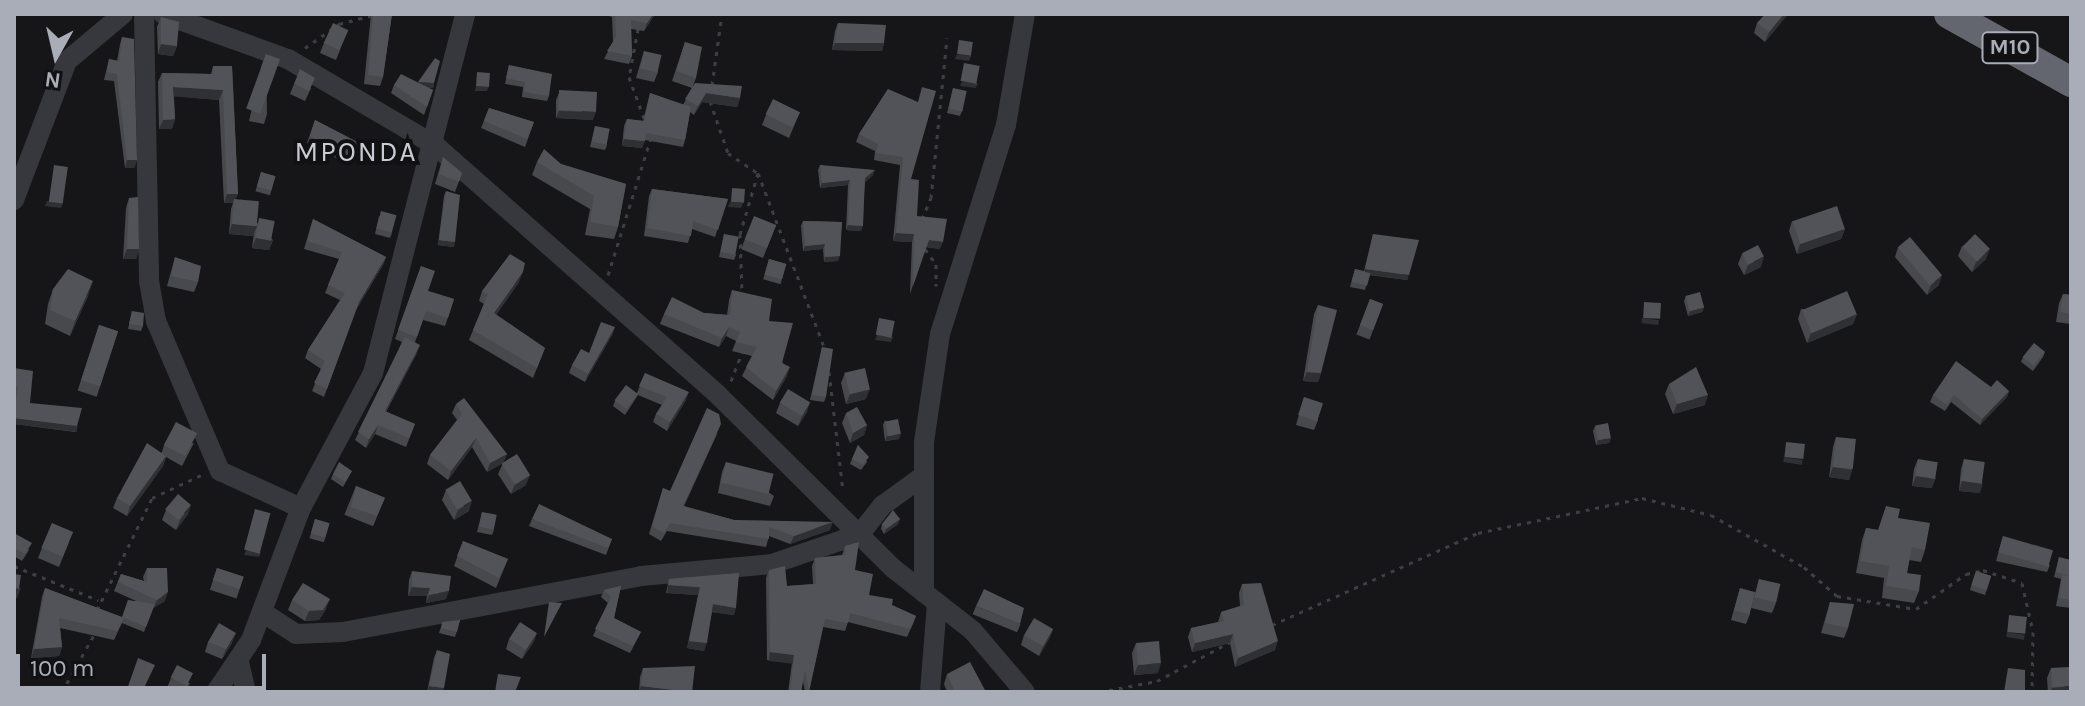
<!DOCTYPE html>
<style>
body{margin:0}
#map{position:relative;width:2085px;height:706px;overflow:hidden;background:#161618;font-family:Karla,sans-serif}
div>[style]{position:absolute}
.path>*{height:3px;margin-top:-1.5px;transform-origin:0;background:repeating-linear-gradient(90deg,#3d3f44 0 4px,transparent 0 10px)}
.minor>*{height:20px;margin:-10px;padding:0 10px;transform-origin:10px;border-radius:10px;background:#37383d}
.highway>*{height:30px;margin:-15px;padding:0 15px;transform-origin:15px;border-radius:15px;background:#63666e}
.wall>*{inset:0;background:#47494d;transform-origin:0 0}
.shaded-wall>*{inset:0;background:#2f3033;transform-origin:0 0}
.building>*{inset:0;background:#525359;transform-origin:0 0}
span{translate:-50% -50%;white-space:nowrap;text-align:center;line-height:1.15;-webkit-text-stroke:8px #111113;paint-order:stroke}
.shield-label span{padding:2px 6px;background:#111113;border:2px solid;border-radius:6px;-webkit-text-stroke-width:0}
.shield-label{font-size:22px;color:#a8adb8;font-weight:700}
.quarter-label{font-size:28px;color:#c9ccd4;letter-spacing:2px}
.frame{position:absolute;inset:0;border:16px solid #a8adb8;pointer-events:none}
.north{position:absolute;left:16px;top:16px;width:80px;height:80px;-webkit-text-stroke:6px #111113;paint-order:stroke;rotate:188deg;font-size:22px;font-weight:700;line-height:32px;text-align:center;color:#a8adb8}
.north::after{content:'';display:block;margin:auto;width:28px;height:36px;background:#a8adb8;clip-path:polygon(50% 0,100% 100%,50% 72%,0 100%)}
.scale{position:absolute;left:16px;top:654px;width:250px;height:36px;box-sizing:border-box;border:4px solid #a8adb8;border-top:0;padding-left:10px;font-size:24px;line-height:28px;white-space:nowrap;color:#a8adb8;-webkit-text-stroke:6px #111113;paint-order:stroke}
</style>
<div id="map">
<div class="path">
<i style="left:638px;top:29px;width:49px;rotate:100.6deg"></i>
<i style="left:629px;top:77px;width:47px;rotate:70deg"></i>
<i style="left:305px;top:48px;width:42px;rotate:-35.2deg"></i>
<i style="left:339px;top:24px;width:35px;rotate:-15deg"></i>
<i style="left:712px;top:85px;width:72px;rotate:-82deg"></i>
<i style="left:710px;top:101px;width:55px;rotate:70.9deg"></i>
<i style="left:728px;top:153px;width:36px;rotate:34deg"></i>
<i style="left:758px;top:173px;width:64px;rotate:106.4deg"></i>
<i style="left:740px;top:234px;width:61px;rotate:88.1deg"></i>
<i style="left:758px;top:173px;width:188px;rotate:69.2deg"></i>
<i style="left:922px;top:219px;width:23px;rotate:-67deg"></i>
<i style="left:931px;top:198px;width:161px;rotate:-84.3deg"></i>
<i style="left:925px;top:249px;width:19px;rotate:54deg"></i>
<i style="left:936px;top:264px;width:22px;rotate:90deg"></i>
<i style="left:608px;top:275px;width:144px;rotate:-72.6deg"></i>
<i style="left:829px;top:372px;width:120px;rotate:83.3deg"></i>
<i style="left:731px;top:381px;width:33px;rotate:-69deg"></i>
<i style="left:14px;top:566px;width:91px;rotate:22deg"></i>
<i style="left:97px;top:610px;width:125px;rotate:-63.8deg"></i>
<i style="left:152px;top:498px;width:54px;rotate:-25.1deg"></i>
<i style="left:1272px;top:625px;width:226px;rotate:-24.1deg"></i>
<i style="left:1478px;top:533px;width:168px;rotate:-12deg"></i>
<i style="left:1642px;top:498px;width:71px;rotate:13.8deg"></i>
<i style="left:1711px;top:515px;width:107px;rotate:29.2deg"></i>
<i style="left:1804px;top:567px;width:44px;rotate:41.3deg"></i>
<i style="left:1837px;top:596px;width:80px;rotate:9.3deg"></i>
<i style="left:1916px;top:609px;width:61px;rotate:-35deg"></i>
<i style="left:1966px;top:574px;width:17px;rotate:-13deg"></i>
<i style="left:1983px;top:570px;width:41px;rotate:18.4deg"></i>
<i style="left:2022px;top:583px;width:50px;rotate:77.3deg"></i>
<i style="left:2033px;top:632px;width:60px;rotate:91deg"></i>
<i style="left:62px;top:692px;width:68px;rotate:-60.8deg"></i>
<i style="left:1099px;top:692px;width:59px;rotate:-10.7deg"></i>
<i style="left:1157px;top:681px;width:85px;rotate:-28.1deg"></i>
</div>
<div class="minor">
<i style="left:144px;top:14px;width:267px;rotate:88.9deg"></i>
<i style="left:149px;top:281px;width:41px;rotate:80.1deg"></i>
<i style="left:156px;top:321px;width:163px;rotate:66.9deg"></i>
<i style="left:220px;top:471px;width:89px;rotate:24.6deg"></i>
<i style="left:163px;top:14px;width:133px;rotate:19.8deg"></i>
<i style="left:288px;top:59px;width:172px;rotate:30.4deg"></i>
<i style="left:436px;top:146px;width:376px;rotate:41.4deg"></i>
<i style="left:718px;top:395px;width:247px;rotate:44.7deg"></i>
<i style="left:894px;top:569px;width:100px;rotate:38.1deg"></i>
<i style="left:973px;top:631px;width:80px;rotate:49.6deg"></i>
<i style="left:14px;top:200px;width:149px;rotate:-69.1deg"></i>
<i style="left:67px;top:61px;width:73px;rotate:-40deg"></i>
<i style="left:924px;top:593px;width:151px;rotate:-90deg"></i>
<i style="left:924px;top:442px;width:109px;rotate:-81.6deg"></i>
<i style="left:940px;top:334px;width:219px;rotate:-72.5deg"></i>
<i style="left:1006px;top:125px;width:113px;rotate:-80.3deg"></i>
<i style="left:262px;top:612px;width:40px;rotate:32.9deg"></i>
<i style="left:296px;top:634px;width:47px;rotate:-2.4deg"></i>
<i style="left:343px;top:632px;width:303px;rotate:-10.6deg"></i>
<i style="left:641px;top:576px;width:132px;rotate:-5.2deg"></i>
<i style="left:772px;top:564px;width:93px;rotate:-18.8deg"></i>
<i style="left:860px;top:534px;width:37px;rotate:-52deg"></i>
<i style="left:883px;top:505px;width:48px;rotate:-35.7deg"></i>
<i style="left:239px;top:662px;width:31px;rotate:77deg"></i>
<i style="left:216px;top:692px;width:63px;rotate:-56.1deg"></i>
<i style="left:251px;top:640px;width:141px;rotate:-69.3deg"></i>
<i style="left:301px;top:508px;width:153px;rotate:-61.9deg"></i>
<i style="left:373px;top:373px;width:371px;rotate:-75.6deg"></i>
<i style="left:930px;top:692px;width:89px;rotate:-85.5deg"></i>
</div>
<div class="highway">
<i style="left:1949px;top:14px;width:140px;rotate:29.1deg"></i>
</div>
<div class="wall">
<i style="clip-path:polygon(371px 14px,392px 14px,383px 77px,380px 86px,364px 84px)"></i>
<i style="clip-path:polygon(604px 14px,655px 14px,644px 31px,631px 29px,632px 56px,629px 64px,604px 59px,613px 42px,612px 17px)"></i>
<i style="clip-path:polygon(1788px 14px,1765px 42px,1754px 33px,1757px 23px)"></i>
<i style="clip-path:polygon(161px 17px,177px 46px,173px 56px,158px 54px,157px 27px)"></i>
<i style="clip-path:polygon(838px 23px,884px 43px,882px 51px,832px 50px,835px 31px)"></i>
<i style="clip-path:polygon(348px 30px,336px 60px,320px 53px,324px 43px)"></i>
<i style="clip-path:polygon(122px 37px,137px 160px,134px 168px,125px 168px,114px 81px,104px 80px,109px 59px,117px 61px,120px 44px)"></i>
<i style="clip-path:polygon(685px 42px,696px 78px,693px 86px,740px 98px,737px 107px,702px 102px,694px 115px,690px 112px,685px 140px,683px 147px,645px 140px,642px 148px,622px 146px,624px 126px,627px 119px,643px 121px,650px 93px,683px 105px,692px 88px,672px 81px)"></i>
<i style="clip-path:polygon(644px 51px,658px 72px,654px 82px,636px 78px)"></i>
<i style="clip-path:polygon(266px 54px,267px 114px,264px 124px,249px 121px,262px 64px)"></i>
<i style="clip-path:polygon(509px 65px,549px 96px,547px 101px,522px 97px,523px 87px,505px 84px)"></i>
<i style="clip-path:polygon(213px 66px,232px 66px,238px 194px,235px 199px,273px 240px,269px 250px,252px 248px,254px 233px,253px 236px,229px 234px,231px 209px,233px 203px,224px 203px,219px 100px,174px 96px,175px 119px,172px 129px,159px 129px,158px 82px,162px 73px,211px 74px)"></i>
<i style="clip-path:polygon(418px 83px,434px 83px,433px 88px,429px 88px,433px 90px,424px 115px,391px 93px,394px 85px)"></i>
<i style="clip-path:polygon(294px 84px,311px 88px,305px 101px,290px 94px)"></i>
<i style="clip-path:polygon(953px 88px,962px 111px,960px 116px,947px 113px)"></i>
<i style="clip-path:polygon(888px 89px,911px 179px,917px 216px,940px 249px,926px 247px,910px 294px,912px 242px,893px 241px,900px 165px,874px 160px,875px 151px,856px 142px,859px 134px)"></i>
<i style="clip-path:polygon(559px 93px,593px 120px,556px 118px,556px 100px)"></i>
<i style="clip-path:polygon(489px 108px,534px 122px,525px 147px,481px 128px)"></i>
<i style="clip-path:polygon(800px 112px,789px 138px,762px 125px,766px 115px)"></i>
<i style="clip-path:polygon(315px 120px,363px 145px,358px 159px,342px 154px,340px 160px,307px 143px)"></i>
<i style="clip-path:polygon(595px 126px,607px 145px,605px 150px,590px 147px)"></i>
<i style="clip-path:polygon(443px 157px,462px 173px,455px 192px,435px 184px)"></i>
<i style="clip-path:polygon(537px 162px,561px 164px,626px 184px,618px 227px,614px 239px,585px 235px,590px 209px,532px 175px)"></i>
<i style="clip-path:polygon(820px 165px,873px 175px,865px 182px,861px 231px,846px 230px,848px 185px,820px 188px,818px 170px)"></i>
<i style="left:261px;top:172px;width:15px;height:20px;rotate:16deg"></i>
<i style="clip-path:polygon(652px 189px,728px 199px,715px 237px,692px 229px,688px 243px,644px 236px,649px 196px)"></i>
<i style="clip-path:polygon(446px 191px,453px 247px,438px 245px,444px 196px)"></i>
<i style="clip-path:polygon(129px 198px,139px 249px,136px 259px,123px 259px,126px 208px)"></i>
<i style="clip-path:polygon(379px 216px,392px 233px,390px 238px,375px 234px)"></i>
<i style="clip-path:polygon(313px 219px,386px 257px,383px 265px,356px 310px,324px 397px,312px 391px,321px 369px,305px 358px,308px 350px,340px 300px,325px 293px,339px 259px,304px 249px)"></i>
<i style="clip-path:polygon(803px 221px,842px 222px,838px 261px,824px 262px,823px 249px,803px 251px,801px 226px)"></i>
<i style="clip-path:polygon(1792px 221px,1845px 229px,1841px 239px,1797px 254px,1789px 231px)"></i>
<i style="clip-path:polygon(776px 225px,763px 258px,741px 249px,745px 239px)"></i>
<i style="clip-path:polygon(724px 234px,736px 255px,734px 260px,719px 257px)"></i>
<i style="clip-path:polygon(1373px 234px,1407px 280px,1369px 275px,1365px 290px,1350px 287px,1355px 269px,1364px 271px)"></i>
<i style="clip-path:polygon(1962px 246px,1986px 259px,1972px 272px,1958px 256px)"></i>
<i style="clip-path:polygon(1898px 247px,1939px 285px,1927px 295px,1895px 257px)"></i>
<i style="clip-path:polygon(1742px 254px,1761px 267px,1744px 275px,1738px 264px)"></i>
<i style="clip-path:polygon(175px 257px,198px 282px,194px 292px,167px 286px)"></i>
<i style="left:769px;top:259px;width:18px;height:21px;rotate:16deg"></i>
<i style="clip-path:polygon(421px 266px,428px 291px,454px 299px,445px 326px,423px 320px,415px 342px,417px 353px,386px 412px,415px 424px,406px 447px,375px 434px,366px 448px,355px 440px,402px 342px,395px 339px)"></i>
<i style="clip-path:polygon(519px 282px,496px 315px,545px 348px,533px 378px,469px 340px,484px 304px,479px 301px,482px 291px)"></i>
<i style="clip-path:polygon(53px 289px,88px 296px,70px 336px,45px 324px,48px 304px)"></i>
<i style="clip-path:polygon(732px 290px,769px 321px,787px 376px,773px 400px,742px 376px,752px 356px,732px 351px,736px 341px,726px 336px,719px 347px,660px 324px,664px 314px,704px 313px,727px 315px,729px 300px)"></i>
<i style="clip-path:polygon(2063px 294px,2071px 295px,2071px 324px,2056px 322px,2059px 303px)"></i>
<i style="clip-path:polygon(1686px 296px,1704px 307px,1702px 312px,1688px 316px,1684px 301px)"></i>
<i style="left:1370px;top:299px;width:14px;height:38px;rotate:21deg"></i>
<i style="clip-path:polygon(1318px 305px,1321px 373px,1318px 382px,1303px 381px,1314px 314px)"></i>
<i style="clip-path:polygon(1801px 309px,1857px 314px,1853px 324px,1807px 343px,1798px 319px)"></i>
<i style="clip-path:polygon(132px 311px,143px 326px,141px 331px,128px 329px)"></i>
<i style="left:99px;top:325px;width:20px;height:69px;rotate:18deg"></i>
<i style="clip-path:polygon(615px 327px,612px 335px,585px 382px,569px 373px,572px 365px,589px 353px)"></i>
<i style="clip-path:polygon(822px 347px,826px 397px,824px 402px,810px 400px)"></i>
<i style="clip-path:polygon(2045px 352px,2043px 357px,2033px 371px,2021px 362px,2023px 357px)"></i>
<i style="clip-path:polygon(14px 368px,30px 403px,77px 426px,75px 432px,14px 424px,14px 405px,16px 393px,14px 393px)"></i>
<i style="clip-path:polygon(645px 373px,686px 400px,667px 431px,653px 422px,656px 414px,662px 405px,638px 395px,625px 415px,613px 406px,615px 401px,637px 393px)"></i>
<i style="clip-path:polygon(845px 373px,866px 399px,846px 404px,841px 383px)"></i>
<i style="clip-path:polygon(1669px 384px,1705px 405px,1673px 414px,1665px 394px)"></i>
<i style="clip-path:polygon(1991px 387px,2009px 391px,2007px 397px,1980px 425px,1951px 402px,1945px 411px,1930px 402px,1933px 395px)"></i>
<i style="clip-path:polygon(1304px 397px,1318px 420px,1314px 430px,1296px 425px)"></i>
<i style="clip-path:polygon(780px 403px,807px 412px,798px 426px,776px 413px)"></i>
<i style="clip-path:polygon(456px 404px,507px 454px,503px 463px,526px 485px,511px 494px,498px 474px,503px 463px,487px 472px,472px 447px,448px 480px,427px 464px,430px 455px,457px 420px,452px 413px)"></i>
<i style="clip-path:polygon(846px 413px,867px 425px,864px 435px,850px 443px,842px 423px)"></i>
<i style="clip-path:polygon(885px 420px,899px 439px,885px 441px,883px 425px)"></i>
<i style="clip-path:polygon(1595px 426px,1611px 438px,1609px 443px,1596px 445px,1593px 431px)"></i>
<i style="clip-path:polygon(718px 432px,684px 506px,734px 520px,830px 530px,790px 544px,769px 536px,766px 547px,667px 531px,661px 541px,649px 534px,663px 488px,670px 491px)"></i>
<i style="clip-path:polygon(1836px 437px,1852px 470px,1849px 480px,1829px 477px,1833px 447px)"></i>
<i style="clip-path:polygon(194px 443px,182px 466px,166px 457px,163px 466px,127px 516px,113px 508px,117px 498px,162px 452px,164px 445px)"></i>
<i style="clip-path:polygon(858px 445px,867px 462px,861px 470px,850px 464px)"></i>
<i style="clip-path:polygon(1918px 459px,1932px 488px,1912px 486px,1914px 469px)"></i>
<i style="clip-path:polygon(1964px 459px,1980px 493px,1959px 491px,1961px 469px)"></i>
<i style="clip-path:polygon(726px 462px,774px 496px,770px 506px,718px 493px,722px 472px)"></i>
<i style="clip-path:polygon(352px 471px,343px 487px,331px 479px,333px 474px)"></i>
<i style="left:356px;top:486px;width:31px;height:31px;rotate:22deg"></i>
<i style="clip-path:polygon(446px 490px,469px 511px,454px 520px,442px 500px)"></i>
<i style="clip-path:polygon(166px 510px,188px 514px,176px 530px,162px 520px)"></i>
<i style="clip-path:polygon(482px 512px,494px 530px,492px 535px,477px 532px)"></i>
<i style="clip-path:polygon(1898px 518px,1925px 550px,1921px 562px,1909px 560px,1907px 573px,1919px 591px,1914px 603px,1882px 598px,1884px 578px,1856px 573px,1862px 540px,1866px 528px,1878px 530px)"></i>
<i style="left:315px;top:519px;width:15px;height:20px;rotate:16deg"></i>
<i style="clip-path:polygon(532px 519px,612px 539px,606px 555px,529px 526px)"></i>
<i style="clip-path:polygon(900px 519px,898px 524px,884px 534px,881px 529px,882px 524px)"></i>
<i style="clip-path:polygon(52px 523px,69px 542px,59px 567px,38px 558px)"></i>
<i style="clip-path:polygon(14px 533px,29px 550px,22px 561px,14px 556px)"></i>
<i style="clip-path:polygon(2003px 536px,2050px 565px,2047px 572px,1996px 561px)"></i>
<i style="clip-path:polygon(463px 541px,508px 559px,496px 588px,454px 566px)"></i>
<i style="clip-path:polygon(845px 546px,855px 570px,869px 595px,916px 616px,913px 624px,907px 637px,848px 622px,845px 631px,823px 627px,809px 692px,805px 692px,803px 681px,801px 692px,788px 692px,792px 663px,767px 660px,766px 578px,769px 570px,787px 586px,813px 584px,812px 566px,815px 558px,842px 555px)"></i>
<i style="clip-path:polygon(2059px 557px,2071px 576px,2071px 608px,2056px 606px,2061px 579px,2054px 577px)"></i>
<i style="clip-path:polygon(147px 568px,165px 601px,153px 608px,144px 632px,122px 623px,114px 640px,60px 628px,62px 647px,59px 656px,31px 658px,42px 597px,45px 588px,122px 617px,136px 601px,114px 591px,121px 574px,144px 581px,143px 577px)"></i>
<i style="left:217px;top:568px;width:28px;height:23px;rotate:18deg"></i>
<i style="clip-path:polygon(412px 571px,446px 599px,426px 603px,427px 596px,408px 596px,409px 580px)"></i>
<i style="left:1976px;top:571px;width:16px;height:20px;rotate:18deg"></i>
<i style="clip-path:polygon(739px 573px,734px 615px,712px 612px,704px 651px,687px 648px,698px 595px,666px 593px,669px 579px)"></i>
<i style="clip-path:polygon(1759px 579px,1776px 603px,1772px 613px,1751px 608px)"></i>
<i style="clip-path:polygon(1242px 584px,1275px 650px,1235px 667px,1230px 643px,1192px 652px,1188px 637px,1191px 628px,1218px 622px,1221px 612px,1240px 606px,1239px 593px)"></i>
<i style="clip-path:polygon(621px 586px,614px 618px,641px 632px,630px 653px,593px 636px,608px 603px,601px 597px,604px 590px)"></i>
<i style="clip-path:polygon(1740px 588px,1750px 614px,1746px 624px,1731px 620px)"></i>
<i style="clip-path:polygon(292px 600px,326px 609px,319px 620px,305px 621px,288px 610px)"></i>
<i style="clip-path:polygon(1830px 602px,1848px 628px,1844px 638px,1821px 633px)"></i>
<i style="left:976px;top:606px;width:48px;height:9px;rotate:22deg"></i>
<i style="clip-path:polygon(460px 620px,455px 637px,439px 633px,441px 627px)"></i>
<i style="clip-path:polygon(1053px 629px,1049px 639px,1039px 656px,1021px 645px,1024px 635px)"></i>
<i style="clip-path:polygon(537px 633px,533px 643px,522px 659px,506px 649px,509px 639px)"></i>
<i style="clip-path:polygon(208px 642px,232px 643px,222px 659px,205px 652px)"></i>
<i style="clip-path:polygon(1136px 643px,1158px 673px,1134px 675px,1132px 653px)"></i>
<i style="clip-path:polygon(437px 650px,443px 692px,427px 692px,434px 658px)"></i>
<i style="clip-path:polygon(643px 668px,692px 692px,639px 692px,640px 677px)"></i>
<i style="clip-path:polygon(2051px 668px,2069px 692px,2048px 692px,2047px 678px)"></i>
<i style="clip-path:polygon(947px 674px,986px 692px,947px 692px,944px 684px)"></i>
<i style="clip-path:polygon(171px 678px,190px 683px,185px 692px,175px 692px,167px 688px)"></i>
</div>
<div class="shaded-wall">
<i style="clip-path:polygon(653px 14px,655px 14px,644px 31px,647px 23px)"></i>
<i style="clip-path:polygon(1784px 14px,1788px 14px,1765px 42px,1769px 32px)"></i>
<i style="clip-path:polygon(835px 43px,884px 43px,882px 51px,832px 50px)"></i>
<i style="clip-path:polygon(161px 44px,177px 46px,173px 56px,158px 54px)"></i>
<i style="clip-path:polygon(957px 54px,971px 56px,969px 61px,955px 59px)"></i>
<i style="clip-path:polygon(962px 81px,978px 83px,976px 88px,960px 86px)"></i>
<i style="clip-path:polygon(418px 82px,434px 83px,433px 88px,416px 87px)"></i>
<i style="clip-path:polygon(476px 86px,489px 86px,487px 91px,475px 91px)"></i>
<i style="clip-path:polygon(173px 87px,223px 90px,219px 100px,169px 96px)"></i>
<i style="clip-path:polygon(706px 93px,740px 98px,737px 107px,702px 102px,694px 115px,698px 106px)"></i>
<i style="clip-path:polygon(559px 111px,596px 112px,593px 120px,556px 118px)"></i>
<i style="clip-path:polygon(175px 119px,172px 129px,159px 129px,163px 120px)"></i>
<i style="clip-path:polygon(624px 139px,645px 141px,642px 148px,622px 146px)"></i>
<i style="clip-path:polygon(127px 160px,137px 160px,134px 168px,125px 168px)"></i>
<i style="clip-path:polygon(875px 170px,873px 175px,863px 183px,865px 178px)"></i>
<i style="clip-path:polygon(850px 180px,848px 185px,820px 188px,822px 183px)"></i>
<i style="clip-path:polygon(227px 194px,238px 194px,234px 203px,234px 199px,233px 203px,224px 203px)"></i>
<i style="clip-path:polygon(47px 201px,63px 203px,61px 208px,45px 206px)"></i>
<i style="clip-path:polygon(730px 202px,743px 203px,741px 208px,728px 207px)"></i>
<i style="clip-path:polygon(232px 224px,257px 226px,253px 236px,229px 234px)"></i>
<i style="clip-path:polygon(848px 225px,863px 226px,861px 231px,846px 230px)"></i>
<i style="clip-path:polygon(1845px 229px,1841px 239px,1797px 254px,1800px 244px)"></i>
<i style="clip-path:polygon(896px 233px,914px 234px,912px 242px,893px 241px)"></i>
<i style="clip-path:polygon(256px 238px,273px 240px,269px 250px,252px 248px)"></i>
<i style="left:439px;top:240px;width:16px;height:5px;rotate:7deg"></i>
<i style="clip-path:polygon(929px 240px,943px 242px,940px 249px,926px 247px)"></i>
<i style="clip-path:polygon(825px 244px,823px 249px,803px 251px,805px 246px)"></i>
<i style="clip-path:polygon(127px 249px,139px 249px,136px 259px,123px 259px)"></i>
<i style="clip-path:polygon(1990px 249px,1986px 259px,1972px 272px,1976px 262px)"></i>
<i style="clip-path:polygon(840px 256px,838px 261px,824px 262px,825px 257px)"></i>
<i style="clip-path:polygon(386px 257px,383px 265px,356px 310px,359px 302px)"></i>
<i style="clip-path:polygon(1764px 257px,1761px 267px,1744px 275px,1748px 265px)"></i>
<i style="left:1365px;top:269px;width:44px;height:5px;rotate:8deg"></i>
<i style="clip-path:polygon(523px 272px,519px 282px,490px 323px,494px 313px)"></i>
<i style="clip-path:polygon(1942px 275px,1939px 285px,1927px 295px,1931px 285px)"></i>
<i style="clip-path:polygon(93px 281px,88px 296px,70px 336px,75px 321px)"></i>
<i style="clip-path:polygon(1704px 307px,1702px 312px,1688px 316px,1690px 311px)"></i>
<i style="clip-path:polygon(1857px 314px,1853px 324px,1807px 343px,1811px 333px)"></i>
<i style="left:1642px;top:318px;width:17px;height:5px;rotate:7deg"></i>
<i style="clip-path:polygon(615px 327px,612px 335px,585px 382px,588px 374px)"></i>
<i style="clip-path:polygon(729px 327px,726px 336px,719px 347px,722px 338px)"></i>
<i style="clip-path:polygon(877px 335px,893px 337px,891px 342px,875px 340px)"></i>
<i style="clip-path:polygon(420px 345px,417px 353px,381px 420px,385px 411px)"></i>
<i style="clip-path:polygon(790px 367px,787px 376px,773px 400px,776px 391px)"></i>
<i style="clip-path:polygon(1307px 372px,1321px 373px,1318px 382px,1303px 381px)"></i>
<i style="clip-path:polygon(870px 389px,866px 399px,846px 404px,850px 394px)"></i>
<i style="clip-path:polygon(2009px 391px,2007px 397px,1980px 425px,1982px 419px)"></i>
<i style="clip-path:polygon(689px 392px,686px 400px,667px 431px,670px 422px)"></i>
<i style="clip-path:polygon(1708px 395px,1705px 405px,1673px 414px,1677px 404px)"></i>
<i style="clip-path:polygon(810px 402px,807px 412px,798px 426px,802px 416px)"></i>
<i style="left:14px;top:418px;width:64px;height:6px;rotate:7deg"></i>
<i style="clip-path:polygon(378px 425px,375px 434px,366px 448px,369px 439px)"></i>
<i style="clip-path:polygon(867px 425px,864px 435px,850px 443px,853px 433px)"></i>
<i style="clip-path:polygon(901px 434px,899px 439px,885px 441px,887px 436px)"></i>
<i style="clip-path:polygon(476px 438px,472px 447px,448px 480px,451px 471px)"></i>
<i style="clip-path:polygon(1611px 438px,1609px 443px,1596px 445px,1598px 440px)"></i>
<i style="clip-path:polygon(507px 454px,503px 463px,487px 472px,490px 463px)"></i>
<i style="clip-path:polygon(166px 456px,163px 466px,127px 516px,130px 506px)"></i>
<i style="left:1784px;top:457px;width:19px;height:5px;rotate:9deg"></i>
<i style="clip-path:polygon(1833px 467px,1852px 470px,1849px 480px,1829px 477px)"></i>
<i style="clip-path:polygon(530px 475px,526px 485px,511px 494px,515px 484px)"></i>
<i style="clip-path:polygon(1916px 476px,1936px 478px,1932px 488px,1912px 486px)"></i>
<i style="clip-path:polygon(1962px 481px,1983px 483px,1980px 493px,1959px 491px)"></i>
<i style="clip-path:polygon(472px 501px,469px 511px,454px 520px,458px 510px)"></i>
<i style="clip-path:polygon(191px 505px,188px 514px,176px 530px,180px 520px)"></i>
<i style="clip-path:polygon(900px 519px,898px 524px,884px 534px,886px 529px)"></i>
<i style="clip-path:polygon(833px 522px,830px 530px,790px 544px,794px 536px)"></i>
<i style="clip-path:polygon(246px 550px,261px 552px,259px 557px,244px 555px)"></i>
<i style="left:668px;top:585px;width:32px;height:8px;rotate:4deg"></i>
<i style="clip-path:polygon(412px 587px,430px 588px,427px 596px,408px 596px)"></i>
<i style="clip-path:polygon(14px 588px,21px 588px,17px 598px,14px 598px)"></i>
<i style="clip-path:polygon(449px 591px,446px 599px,426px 603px,429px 595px)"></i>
<i style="clip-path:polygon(168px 592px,165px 601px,153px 608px,157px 600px)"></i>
<i style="clip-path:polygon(330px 599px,326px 609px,319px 620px,305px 621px,309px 611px)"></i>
<i style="clip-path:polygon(713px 604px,736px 608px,734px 615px,710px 612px)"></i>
<i style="clip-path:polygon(1053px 629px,1049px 639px,1039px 656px,1043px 646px)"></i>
<i style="left:2007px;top:632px;width:18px;height:5px;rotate:9deg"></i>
<i style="clip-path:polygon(236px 633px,232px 643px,222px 659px,226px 649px)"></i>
<i style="clip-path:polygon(537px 633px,533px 643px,522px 659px,526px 650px)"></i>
<i style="clip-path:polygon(1233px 634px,1230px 643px,1192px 652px,1195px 643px)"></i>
<i style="clip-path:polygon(689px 641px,707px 643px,704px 651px,687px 648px)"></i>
<i style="clip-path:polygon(1278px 641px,1275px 650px,1235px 667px,1238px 658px)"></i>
<i style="clip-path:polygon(62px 647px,59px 656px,31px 658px,34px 649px)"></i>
<i style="left:770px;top:652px;width:24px;height:9px;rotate:7deg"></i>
<i style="clip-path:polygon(1161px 663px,1158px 673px,1134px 675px,1138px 665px)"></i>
<i style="clip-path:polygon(429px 686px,444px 688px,443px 692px,427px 692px)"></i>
<i style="clip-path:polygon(641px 686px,689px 692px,639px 692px)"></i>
<i style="clip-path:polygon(2071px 686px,2069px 692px,2051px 692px,2052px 688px)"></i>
</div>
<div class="building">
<i style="clip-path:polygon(373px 14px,392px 14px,383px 77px,368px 75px)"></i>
<i style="clip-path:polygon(615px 14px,653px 14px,647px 23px,631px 20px,632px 56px,607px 51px,616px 37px)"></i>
<i style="clip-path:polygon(1765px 14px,1784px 14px,1769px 32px,1757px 23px)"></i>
<i style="clip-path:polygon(161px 17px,179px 22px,177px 46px,161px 44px)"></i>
<i style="left:333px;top:23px;width:17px;height:22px;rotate:25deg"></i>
<i style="clip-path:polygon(838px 23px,886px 25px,884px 43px,835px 43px)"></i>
<i style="clip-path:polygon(122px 37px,134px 39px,137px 160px,127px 160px,117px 74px,107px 72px,109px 59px,119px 61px)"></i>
<i style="left:959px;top:40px;width:14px;height:14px;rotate:8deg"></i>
<i style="clip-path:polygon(685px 42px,702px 47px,696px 78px,676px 71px)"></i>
<i style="left:644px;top:51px;width:18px;height:18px;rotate:13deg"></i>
<i style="left:266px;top:54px;width:15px;height:58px;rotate:20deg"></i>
<i style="clip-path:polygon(435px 58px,440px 61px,434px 83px,418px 82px)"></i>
<i style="left:964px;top:63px;width:16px;height:18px;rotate:11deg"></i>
<i style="clip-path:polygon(509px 65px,552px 74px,549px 96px,524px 92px,525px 82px,506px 78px)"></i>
<i style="clip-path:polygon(213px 66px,232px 66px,238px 194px,227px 194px,223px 90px,173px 87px,175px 119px,163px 120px,162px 73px,213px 74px)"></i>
<i style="clip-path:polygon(300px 69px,315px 78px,309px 91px,294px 84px)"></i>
<i style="left:477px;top:72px;width:13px;height:14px;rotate:4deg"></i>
<i style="clip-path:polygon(401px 74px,433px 90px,427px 107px,394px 85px)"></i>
<i style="clip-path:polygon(695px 83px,742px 86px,740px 98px,706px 93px,698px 106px,685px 99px)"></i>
<i style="clip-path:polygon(922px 87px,936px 91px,911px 179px,919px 180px,917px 216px,947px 219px,943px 242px,929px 240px,913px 286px,914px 234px,896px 233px,903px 157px,876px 153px,878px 144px,859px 134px,888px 89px,918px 102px)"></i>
<i style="left:953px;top:88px;width:14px;height:21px;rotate:12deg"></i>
<i style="left:597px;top:92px;width:20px;height:38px;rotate:93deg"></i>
<i style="clip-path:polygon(650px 93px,691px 107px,685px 140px,646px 133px,645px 141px,624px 139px,627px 119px,644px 121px)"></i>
<i style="left:773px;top:99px;width:30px;height:17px;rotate:26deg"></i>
<i style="clip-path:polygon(489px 108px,534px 122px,527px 139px,484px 121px)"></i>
<i style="clip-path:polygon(315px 120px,363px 145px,360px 153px,345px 148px,342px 153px,310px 136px)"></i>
<i style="left:595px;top:126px;width:15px;height:16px;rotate:11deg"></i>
<i style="clip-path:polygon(544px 149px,561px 164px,626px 184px,618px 227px,590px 222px,594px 196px,537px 162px)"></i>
<i style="clip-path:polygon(443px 157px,462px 173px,459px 182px,439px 174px)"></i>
<i style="left:54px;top:165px;width:14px;height:37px;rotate:8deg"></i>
<i style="clip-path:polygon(820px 165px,875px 170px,865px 178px,863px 226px,848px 225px,850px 180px,822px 183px)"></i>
<i style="left:261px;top:172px;width:15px;height:15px;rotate:16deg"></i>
<i style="left:732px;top:188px;width:13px;height:14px;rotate:4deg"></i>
<i style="clip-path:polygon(652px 189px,728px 199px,718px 230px,693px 221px,691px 236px,647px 228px)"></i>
<i style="clip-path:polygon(446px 191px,460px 195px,455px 242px,439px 240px)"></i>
<i style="clip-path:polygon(138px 197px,139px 249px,127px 249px,129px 198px)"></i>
<i style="left:234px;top:199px;width:25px;height:25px;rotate:5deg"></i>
<i style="left:1837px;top:206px;width:24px;height:47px;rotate:71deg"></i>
<i style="left:381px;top:211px;width:16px;height:18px;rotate:15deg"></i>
<i style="left:754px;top:216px;width:24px;height:25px;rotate:22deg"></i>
<i style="left:259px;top:218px;width:16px;height:20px;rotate:11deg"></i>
<i style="clip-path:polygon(313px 219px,386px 257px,359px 302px,327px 389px,314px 383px,325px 361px,308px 350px,345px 293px,328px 285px,342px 252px,307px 241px)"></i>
<i style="clip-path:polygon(803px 221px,842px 222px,840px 256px,825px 257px,825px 244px,805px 246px)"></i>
<i style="left:724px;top:234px;width:15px;height:18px;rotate:11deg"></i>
<i style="clip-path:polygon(1373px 234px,1419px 240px,1409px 275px,1365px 269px)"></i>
<i style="left:1975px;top:234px;width:21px;height:18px;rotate:45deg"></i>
<i style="left:1910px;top:237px;width:50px;height:16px;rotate:50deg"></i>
<i style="left:1758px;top:245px;width:13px;height:18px;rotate:63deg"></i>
<i style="clip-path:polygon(510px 254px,525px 263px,523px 272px,494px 313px,545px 348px,537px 368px,473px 330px,488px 294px,482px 291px)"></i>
<i style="clip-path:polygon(175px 257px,201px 266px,198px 282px,171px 276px)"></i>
<i style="left:769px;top:259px;width:18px;height:16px;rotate:16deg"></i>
<i style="clip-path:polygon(421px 266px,435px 271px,428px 291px,454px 299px,448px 318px,426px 311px,417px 337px,398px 330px)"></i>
<i style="clip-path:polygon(68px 269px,93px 281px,75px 321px,50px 310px,53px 289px)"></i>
<i style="left:1355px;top:269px;width:16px;height:13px;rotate:15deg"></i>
<i style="clip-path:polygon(732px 290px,772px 299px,769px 321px,793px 323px,782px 363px,790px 367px,776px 391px,746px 367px,757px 347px,736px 342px,740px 332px,729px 327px,722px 338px,664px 314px,672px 297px,704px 313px,730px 315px)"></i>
<i style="left:1847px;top:291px;width:25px;height:49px;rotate:67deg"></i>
<i style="left:1700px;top:292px;width:16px;height:15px;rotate:75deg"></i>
<i style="clip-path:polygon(2063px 294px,2071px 295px,2071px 314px,2060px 312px)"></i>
<i style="left:1370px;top:299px;width:14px;height:28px;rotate:21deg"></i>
<i style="left:1644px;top:302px;width:17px;height:16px;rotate:3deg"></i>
<i style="clip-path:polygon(1318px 305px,1337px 310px,1321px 373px,1307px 372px)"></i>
<i style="clip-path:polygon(132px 311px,144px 313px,143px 326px,129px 324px)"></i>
<i style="left:879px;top:318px;width:16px;height:17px;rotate:11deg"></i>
<i style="clip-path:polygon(601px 322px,615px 327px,588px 374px,572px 365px,581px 349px,589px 353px)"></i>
<i style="left:99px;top:325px;width:20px;height:58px;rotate:18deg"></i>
<i style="clip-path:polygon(405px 337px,420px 345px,385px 411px,415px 424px,409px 438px,378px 425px,369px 439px,358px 432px)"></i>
<i style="left:2034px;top:343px;width:14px;height:18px;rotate:39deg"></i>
<i style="clip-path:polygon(822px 347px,833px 349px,826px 397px,812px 395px)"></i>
<i style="clip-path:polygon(1956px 361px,1991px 387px,1997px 380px,2009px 391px,1982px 419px,1954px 395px,1947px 405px,1933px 395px)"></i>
<i style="clip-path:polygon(1696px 367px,1708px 395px,1677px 404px,1669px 384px)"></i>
<i style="clip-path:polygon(14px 368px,33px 371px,30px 403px,82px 408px,77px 426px,14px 418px,18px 387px,14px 386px)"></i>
<i style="left:865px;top:368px;width:22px;height:21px;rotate:77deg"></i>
<i style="clip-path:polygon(645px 373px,689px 392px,670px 422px,656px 414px,667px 397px,639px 386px)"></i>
<i style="left:626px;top:385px;width:15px;height:19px;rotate:37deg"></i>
<i style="left:788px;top:389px;width:26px;height:16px;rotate:31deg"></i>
<i style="left:1304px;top:397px;width:20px;height:19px;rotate:18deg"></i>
<i style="clip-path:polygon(464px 398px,507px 454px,490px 463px,476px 438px,451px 471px,430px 455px,462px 414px,456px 404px)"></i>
<i style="clip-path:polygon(857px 407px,867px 425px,853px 433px,846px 413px)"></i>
<i style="clip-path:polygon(707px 408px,719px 414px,721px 424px,683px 506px,734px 520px,833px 522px,794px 536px,769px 527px,769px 539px,670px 523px,664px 533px,652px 526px,663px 488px,670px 491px)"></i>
<i style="left:898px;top:419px;width:15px;height:13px;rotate:79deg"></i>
<i style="left:176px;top:422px;width:24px;height:26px;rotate:28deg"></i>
<i style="left:1608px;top:423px;width:15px;height:13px;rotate:79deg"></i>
<i style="left:1836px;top:437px;width:20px;height:30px;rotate:6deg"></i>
<i style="left:1786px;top:442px;width:19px;height:15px;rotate:6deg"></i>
<i style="clip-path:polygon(147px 443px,166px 456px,130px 506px,117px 498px)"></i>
<i style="clip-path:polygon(858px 445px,869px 457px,863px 465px,852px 459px)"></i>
<i style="left:517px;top:454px;width:25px;height:18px;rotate:58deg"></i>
<i style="left:1918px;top:459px;width:20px;height:17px;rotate:9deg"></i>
<i style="left:1964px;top:459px;width:21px;height:22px;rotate:8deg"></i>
<i style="clip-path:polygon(339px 462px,352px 471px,345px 482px,333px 474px)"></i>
<i style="left:726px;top:462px;width:49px;height:21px;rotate:14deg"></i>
<i style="left:460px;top:481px;width:23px;height:17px;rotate:59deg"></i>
<i style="clip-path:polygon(356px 486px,385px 498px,377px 516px,351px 507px)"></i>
<i style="left:178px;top:494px;width:17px;height:20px;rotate:40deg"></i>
<i style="clip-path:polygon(539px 504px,612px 539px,608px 548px,532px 519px)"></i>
<i style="clip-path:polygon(1886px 506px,1900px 509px,1898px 518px,1930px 523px,1925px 550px,1912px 547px,1907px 573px,1921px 575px,1919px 591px,1886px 586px,1889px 566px,1860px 561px,1866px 528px,1878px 530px)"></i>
<i style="left:255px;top:509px;width:16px;height:42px;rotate:15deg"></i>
<i style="clip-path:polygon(893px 510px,900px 519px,886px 529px,882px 524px)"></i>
<i style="left:482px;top:512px;width:15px;height:15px;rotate:11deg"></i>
<i style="left:315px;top:519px;width:15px;height:15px;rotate:16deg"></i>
<i style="left:52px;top:523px;width:23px;height:27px;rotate:23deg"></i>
<i style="clip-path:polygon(14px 533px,32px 543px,25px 554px,14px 548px)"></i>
<i style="left:2003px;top:536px;width:52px;height:17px;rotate:16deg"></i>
<i style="clip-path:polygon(463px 541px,508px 559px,499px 578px,457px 556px)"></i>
<i style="clip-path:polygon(859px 542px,855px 570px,873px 574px,869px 595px,893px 599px,892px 605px,916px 616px,910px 629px,850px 613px,848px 623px,825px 619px,809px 691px,805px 670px,801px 692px,790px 692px,794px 655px,770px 652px,769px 570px,785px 566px,787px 586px,816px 584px,815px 558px,845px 555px,845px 546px)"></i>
<i style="clip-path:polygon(2059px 557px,2071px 560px,2070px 576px,2056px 572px)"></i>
<i style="clip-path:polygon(147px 568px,167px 568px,168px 592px,157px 600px,118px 582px,121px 574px,147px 582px)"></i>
<i style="left:217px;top:568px;width:28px;height:13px;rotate:18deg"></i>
<i style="clip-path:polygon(412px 571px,451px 576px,449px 591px,429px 595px,430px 588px,412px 587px)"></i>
<i style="left:1976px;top:571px;width:16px;height:15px;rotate:18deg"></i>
<i style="clip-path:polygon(739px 573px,736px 608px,713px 604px,707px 643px,689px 641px,700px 587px,668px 585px,669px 579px)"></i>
<i style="left:14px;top:574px;width:7px;height:14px;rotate:8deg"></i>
<i style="clip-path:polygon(2062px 575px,2071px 576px,2071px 600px,2059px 598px)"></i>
<i style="left:1759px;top:579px;width:22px;height:19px;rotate:13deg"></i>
<i style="clip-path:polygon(303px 583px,330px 599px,323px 610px,309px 611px,292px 600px)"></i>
<i style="clip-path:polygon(1261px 583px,1278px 641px,1238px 658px,1233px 634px,1195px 643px,1191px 628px,1224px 621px,1221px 612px,1244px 605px,1242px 584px)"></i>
<i style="clip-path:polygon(621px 586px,614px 618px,641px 632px,633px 646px,595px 629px,611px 597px,604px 590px)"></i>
<i style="clip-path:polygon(45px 588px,124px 618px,117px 631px,59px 618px,62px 647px,34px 649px)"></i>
<i style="left:1740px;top:588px;width:16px;height:23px;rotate:15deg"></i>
<i style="clip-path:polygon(984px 589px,1024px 608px,1020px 624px,976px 606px)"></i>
<i style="clip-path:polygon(128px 600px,155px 604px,146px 627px,122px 617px)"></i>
<i style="clip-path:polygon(549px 602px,562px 603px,544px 637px)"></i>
<i style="clip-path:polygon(1830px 602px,1854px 604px,1848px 628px,1825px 623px)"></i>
<i style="left:2009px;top:615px;width:18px;height:17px;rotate:6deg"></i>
<i style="left:1034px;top:618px;width:22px;height:20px;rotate:30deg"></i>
<i style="clip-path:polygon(460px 620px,457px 632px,441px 628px,442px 622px)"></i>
<i style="left:520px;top:622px;width:20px;height:20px;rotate:33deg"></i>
<i style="clip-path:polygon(219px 623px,236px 633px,226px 649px,208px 642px)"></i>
<i style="left:1159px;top:641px;width:22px;height:23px;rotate:85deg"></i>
<i style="clip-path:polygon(437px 650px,450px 654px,444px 688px,429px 686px)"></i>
<i style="clip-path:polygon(138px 658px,155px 665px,142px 692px,126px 692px)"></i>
<i style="clip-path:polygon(970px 662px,986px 692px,955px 692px,947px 674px)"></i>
<i style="left:177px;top:665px;width:18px;height:14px;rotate:27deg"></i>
<i style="clip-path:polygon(695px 666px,692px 692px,641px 686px,643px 668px)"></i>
<i style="left:2070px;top:667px;width:19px;height:19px;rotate:87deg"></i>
<i style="clip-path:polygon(2008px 668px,2025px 670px,2025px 692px,2004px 692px)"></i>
<i style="clip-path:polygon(498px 674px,521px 677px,515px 692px,495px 692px)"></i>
</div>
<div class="shield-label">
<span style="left:2010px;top:48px">M10</span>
</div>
<div class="quarter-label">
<span style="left:356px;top:152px">MPONDA</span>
</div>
<div class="frame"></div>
<div class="north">N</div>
<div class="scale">100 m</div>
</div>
